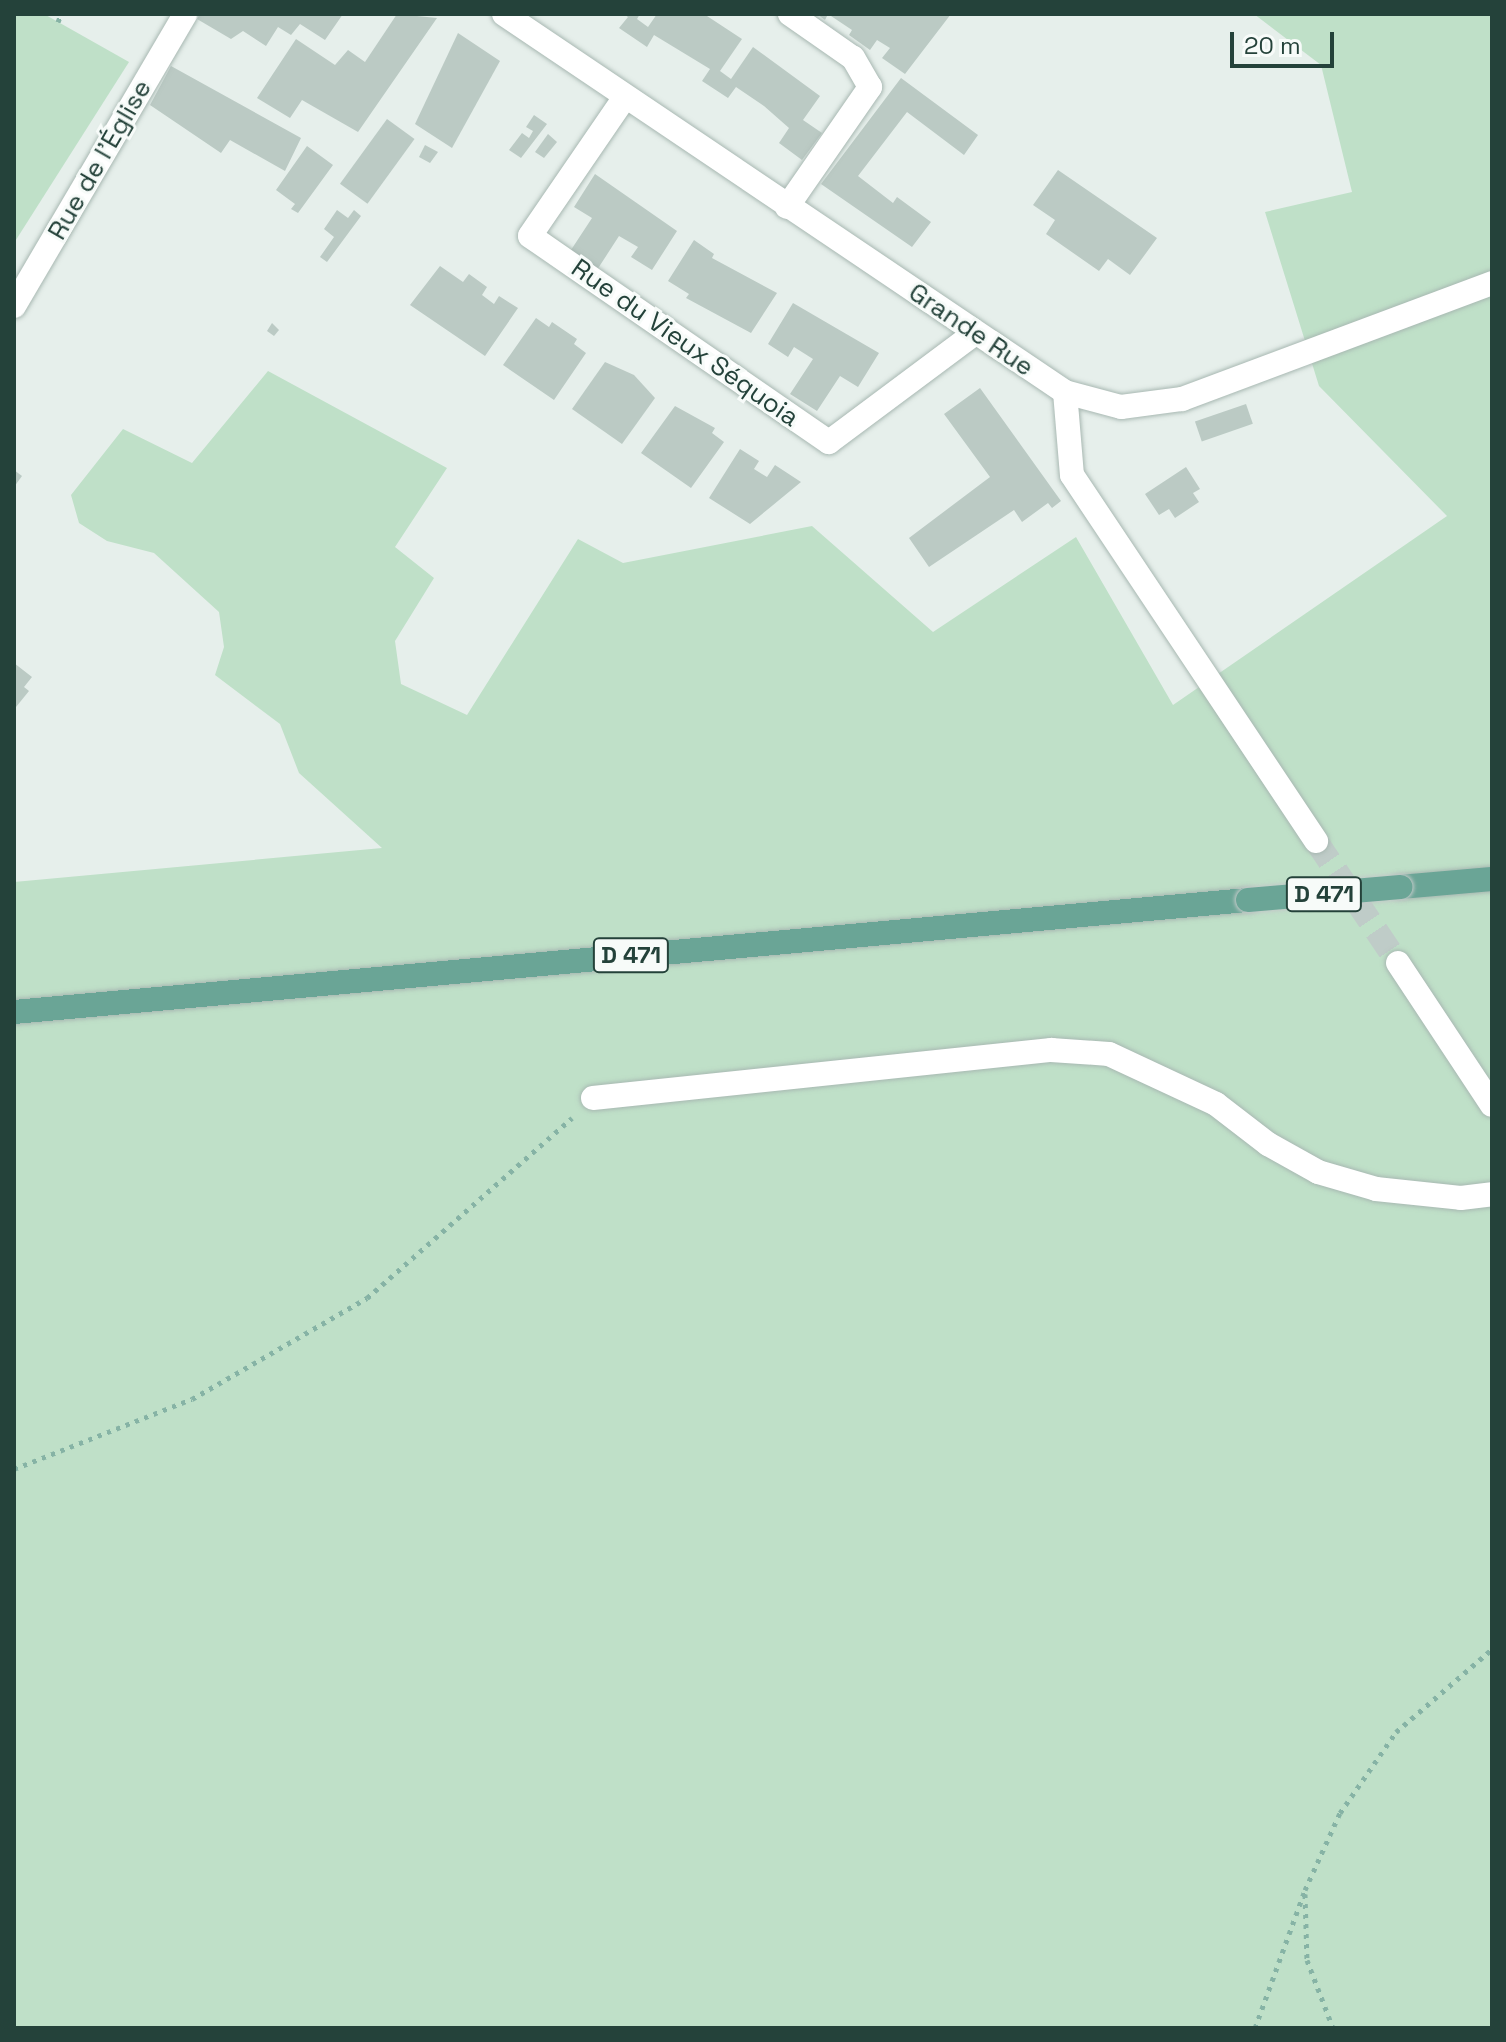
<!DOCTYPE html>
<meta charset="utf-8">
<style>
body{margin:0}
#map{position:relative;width:1506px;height:2042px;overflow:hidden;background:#e6efeb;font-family:"Space Grotesk",sans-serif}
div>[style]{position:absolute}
.green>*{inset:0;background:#bfe0c8}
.building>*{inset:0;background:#bbcac4;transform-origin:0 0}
.minor-tunnel>*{height:24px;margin-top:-12px;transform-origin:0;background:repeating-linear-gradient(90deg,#bfccc8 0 24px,transparent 0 36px)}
.path>*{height:5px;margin-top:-2.5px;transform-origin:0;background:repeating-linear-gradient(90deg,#86b3a5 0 4px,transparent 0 10px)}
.roads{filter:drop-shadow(0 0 2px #a8b8b2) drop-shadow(0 0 2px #a8b8b2)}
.minor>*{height:24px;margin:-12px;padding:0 12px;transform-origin:12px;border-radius:12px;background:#fff}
.major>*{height:24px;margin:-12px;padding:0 12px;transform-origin:12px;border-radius:12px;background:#6aa596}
.bridges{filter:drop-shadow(0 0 2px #c2cac8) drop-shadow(0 0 2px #c2cac8)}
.major-bridge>*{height:24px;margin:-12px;padding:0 12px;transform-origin:12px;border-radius:12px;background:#6aa596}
span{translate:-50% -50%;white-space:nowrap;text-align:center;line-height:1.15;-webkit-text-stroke:6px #f7fbf9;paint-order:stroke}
.shield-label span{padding:2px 6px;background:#f7fbf9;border:2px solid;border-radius:6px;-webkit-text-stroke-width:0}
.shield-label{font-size:24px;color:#24423a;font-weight:700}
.street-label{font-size:26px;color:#24423a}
.frame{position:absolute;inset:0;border:16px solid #24423a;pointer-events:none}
.scale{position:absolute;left:1230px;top:32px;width:104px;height:36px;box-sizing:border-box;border:4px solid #24423a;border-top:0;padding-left:10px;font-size:24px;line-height:28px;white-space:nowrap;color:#24423a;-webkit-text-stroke:6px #f7fbf9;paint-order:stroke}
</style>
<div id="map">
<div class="green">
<i style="clip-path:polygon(14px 14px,44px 14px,129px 62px,14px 243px)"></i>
<i style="clip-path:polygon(1254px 14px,1492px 14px,1492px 2028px,14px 2028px,14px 882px,382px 848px,299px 773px,280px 724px,215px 675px,224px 647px,219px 612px,154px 553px,107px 541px,79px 523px,71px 495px,123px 429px,192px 463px,268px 371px,447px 468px,395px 547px,434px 578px,395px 641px,401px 684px,467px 715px,578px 539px,623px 563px,812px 526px,933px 632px,1076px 537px,1173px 705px,1447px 516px,1319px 386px,1265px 212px,1352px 192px,1321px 65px)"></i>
</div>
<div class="building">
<i style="clip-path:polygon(200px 14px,343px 14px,325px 40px,300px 24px,291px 35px,278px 27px,266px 46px,243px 31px,231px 39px,197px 19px)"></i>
<i style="clip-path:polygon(397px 14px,437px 18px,358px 132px,302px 100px,290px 118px,257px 98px,296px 39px,335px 65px,348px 50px,365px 62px)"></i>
<i style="clip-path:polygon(624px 14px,640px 14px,637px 19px,648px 27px,657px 14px,707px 16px,742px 39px,720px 71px,731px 79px,753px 47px,820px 96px,803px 120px,822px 133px,802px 160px,779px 143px,789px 128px,764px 106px,736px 87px,728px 98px,702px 81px,710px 69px,654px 35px,647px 47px,619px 28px,628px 17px)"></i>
<i style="clip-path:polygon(817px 14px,951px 14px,905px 74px,882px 58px,890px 48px,877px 40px,870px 50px,849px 35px,852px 30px,828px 14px,825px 20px)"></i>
<i style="clip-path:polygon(458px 33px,500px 61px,452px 148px,415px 124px)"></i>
<i style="clip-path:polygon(171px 66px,301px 138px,285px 171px,230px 140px,221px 153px,150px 105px)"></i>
<i style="clip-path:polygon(901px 78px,978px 135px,964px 155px,907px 112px,858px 176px,893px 203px,897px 197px,931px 222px,912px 247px,821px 184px)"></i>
<i style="clip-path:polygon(534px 115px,547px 124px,521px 158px,509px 150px,522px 133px,529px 138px,533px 131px,526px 127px)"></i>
<i style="left:387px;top:119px;width:34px;height:80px;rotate:36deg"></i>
<i style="clip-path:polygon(548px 134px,557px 142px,544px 158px,535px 152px)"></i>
<i style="clip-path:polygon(425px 145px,438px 152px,430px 163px,419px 157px)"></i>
<i style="clip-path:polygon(307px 146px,333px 165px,298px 213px,291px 209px,295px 204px,276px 190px)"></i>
<i style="clip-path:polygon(1058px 170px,1157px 238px,1130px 275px,1108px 259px,1099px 271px,1046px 234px,1055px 220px,1033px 205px)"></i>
<i style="clip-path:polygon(595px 174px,677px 231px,652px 270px,631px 257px,638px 247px,619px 236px,597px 270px,569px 253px,592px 218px,574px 207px)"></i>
<i style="clip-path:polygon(337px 210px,348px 218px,354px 210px,361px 216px,327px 262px,320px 257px,334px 237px,324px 229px)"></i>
<i style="clip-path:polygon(694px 240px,714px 254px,712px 258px,777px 293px,751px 333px,686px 298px,689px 294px,668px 281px)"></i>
<i style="clip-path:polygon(440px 266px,463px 282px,469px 274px,487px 287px,482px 295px,494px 304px,499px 296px,518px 308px,485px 356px,410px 305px)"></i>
<i style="clip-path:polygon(793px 303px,879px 353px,858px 387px,840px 376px,817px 411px,790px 394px,813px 359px,794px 347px,788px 357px,768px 344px)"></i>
<i style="clip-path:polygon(536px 318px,549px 327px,552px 322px,577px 339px,574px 344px,586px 353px,554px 400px,503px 365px)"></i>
<i style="clip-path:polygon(272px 323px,279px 330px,274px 336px,267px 331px)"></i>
<i style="clip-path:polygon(605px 362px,634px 375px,655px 398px,622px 444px,572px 409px)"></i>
<i style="clip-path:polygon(980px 388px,1061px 501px,1052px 508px,1048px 503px,1022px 522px,1014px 510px,929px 567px,909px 538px,990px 477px,944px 414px)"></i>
<i style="left:1246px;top:404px;width:21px;height:54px;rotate:71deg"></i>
<i style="clip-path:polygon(675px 406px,715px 428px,712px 433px,724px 442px,691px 488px,641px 453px)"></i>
<i style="clip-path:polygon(740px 449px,759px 461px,754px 469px,767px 477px,775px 465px,801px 482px,750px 524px,709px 498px)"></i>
<i style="clip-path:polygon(1186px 467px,1200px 489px,1193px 493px,1199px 502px,1175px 518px,1169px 509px,1159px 515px,1145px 494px)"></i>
<i style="clip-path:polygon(14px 470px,22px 476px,14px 487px)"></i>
<i style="clip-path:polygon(14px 663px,32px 677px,24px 687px,29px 691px,16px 707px)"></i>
</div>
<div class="minor-tunnel">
<i style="left:1316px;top:841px;width:147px;rotate:56.1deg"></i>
</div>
<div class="path">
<i style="left:58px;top:22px;width:9px;rotate:-69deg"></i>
<i style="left:14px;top:1469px;width:191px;rotate:-21.5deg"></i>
<i style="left:192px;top:1399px;width:202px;rotate:-30deg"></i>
<i style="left:367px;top:1298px;width:273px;rotate:-41.3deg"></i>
<i style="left:1305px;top:1894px;width:66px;rotate:88.3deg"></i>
<i style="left:1307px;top:1960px;width:73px;rotate:69.1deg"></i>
<i style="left:1255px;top:2028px;width:147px;rotate:-70.1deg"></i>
<i style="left:1305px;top:1890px;width:85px;rotate:-65.6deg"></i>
<i style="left:1340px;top:1813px;width:98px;rotate:-55.3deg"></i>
<i style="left:1396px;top:1732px;width:127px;rotate:-40.8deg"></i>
</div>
<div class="roads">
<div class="minor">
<i style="left:504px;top:14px;width:676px;rotate:33.97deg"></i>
<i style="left:1065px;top:392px;width:58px;rotate:15deg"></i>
<i style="left:1121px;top:407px;width:62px;rotate:-7.5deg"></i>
<i style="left:1182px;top:399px;width:331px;rotate:-20.5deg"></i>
<i style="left:625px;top:97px;width:168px;rotate:124.4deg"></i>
<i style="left:530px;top:236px;width:363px;rotate:34.6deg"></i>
<i style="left:829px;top:442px;width:182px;rotate:-36.7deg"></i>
<i style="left:787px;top:207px;width:146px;rotate:-55.3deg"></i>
<i style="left:870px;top:87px;width:34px;rotate:-120deg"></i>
<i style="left:853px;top:58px;width:77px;rotate:-145.1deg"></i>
<i style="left:14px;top:306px;width:338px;rotate:-59.6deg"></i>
<i style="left:1065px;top:392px;width:83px;rotate:85.2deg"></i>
<i style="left:1072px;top:475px;width:440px;rotate:56.3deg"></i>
<i style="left:1398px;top:963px;width:170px;rotate:56.5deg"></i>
<i style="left:593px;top:1098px;width:461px;rotate:-6deg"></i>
<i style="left:1051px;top:1050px;width:58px;rotate:3.9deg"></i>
<i style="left:1109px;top:1054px;width:118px;rotate:25deg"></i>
<i style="left:1216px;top:1104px;width:66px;rotate:37.6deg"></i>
<i style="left:1268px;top:1144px;width:57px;rotate:29.2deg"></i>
<i style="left:1318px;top:1172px;width:60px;rotate:16.3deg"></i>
<i style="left:1376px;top:1189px;width:85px;rotate:6deg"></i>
<i style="left:1461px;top:1198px;width:31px;rotate:-7deg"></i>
</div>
<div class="major">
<i style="left:1400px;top:887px;width:92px;rotate:-5deg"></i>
<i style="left:14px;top:1012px;width:1239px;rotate:-5.19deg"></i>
</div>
</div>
<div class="bridges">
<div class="major-bridge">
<i style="left:1248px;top:900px;width:153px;rotate:-4.9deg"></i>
</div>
</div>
<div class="shield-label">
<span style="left:1324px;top:894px">D 471</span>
<span style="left:631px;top:955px">D 471</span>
</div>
<div class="street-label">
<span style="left:100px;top:160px;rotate:-60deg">Rue de l'Église</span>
<span style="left:971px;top:330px;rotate:34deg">Grande Rue</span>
<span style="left:685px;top:343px;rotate:35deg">Rue du Vieux Séquoia</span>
</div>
<div class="frame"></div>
<div class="scale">20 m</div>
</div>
